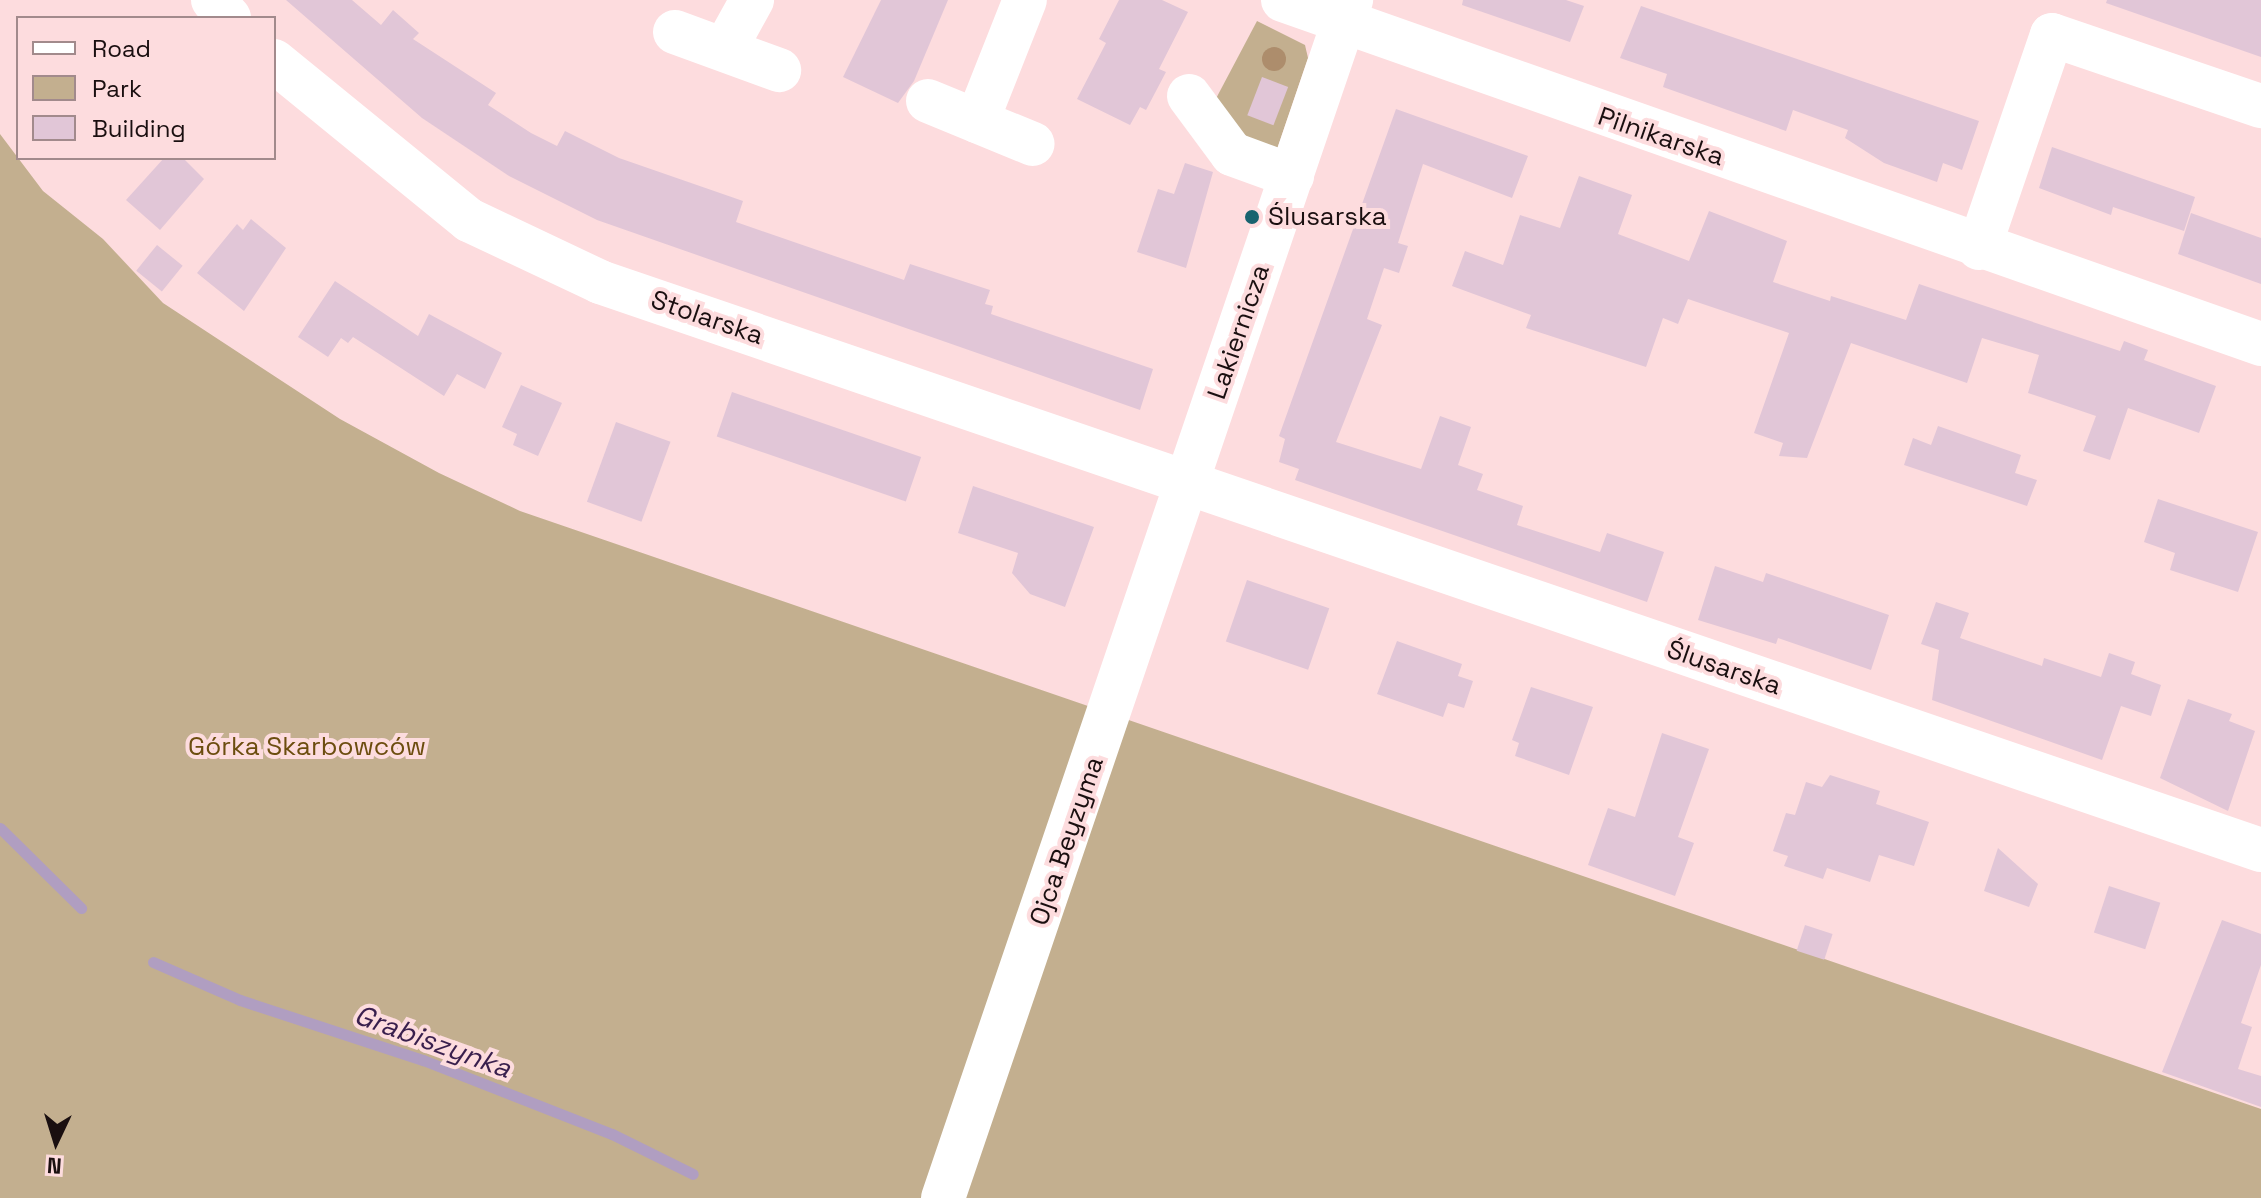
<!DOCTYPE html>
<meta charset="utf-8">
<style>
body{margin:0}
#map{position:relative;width:2261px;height:1198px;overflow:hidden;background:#fddcde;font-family:"Space Grotesk",sans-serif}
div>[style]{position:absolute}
.green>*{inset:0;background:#c3af8f}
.stream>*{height:11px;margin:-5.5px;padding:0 5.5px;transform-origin:5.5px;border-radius:5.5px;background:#b09ec1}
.building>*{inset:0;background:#e1c6d7;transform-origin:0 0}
.minor>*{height:44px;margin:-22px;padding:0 22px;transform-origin:22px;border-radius:22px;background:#fff}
.trees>*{width:24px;height:24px;margin:-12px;border-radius:50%;background:#ad8d6c}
.dots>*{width:22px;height:22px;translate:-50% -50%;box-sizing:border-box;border:4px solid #fddcde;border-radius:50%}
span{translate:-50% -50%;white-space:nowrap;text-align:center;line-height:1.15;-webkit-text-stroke:8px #fddcde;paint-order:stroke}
.street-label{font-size:26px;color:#1a0f10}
.poi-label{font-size:26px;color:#1a0f10}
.left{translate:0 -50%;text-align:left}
.park-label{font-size:26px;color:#6c4d0f}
.water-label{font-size:28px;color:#391f4d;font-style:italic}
.legend{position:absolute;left:16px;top:16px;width:260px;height:144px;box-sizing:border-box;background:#fddcde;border:2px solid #a28a8c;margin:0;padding:10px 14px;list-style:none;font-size:24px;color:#1a0f10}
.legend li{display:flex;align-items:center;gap:16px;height:40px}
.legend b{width:40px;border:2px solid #a28a8c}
.north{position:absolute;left:16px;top:1102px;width:80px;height:80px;-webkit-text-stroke:6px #fddcde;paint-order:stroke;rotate:184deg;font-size:22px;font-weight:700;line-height:32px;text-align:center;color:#1a0f10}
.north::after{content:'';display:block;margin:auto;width:28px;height:36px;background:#1a0f10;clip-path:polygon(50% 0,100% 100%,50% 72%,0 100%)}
</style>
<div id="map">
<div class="green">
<i style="clip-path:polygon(1257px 21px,1305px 45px,1308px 58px,1273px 161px,1211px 108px)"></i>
<i style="clip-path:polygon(0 134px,43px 191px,103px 239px,163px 303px,340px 419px,439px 473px,520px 511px,2261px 1109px,2261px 1198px,0 1198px)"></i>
</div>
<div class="stream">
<i style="left:0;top:828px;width:114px;rotate:44.6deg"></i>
<i style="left:153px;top:962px;width:95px;rotate:23.6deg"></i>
<i style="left:240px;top:1000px;width:193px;rotate:18.2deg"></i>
<i style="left:423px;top:1060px;width:203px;rotate:21.4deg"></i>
<i style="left:612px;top:1134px;width:90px;rotate:26.3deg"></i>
</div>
<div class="building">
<i style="clip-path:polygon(286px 0,352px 0,381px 25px,393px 10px,419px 33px,413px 39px,496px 93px,488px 105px,531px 133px,557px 146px,565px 131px,619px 158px,743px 201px,736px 222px,904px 280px,910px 264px,990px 290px,985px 304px,993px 306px,991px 314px,1153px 369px,1140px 410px,597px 220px,509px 176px,422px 118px)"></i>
<i style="clip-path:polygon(881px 0,948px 0,914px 81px,898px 103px,843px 77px)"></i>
<i style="clip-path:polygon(1119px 0,1162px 0,1188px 12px,1159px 69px,1166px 72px,1146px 110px,1140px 107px,1130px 125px,1077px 99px,1106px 43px,1099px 39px)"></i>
<i style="clip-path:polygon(1463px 0,1566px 0,1584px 6px,1570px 42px,1462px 5px)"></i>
<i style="clip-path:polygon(2107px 0,2261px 0,2261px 57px,2106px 3px)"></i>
<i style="clip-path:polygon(1641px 6px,1979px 121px,1962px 170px,1943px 163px,1937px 182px,1884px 163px,1845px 138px,1848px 130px,1793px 110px,1786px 131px,1663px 87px,1667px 74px,1620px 58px)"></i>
<i style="left:1262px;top:77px;width:28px;height:41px;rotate:21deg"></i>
<i style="clip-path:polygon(1396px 109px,1528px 156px,1512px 198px,1423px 164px,1398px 243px,1408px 246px,1399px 273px,1384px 268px,1367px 319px,1382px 325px,1336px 442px,1421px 469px,1440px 416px,1471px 427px,1458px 465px,1483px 474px,1477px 490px,1523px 506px,1517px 525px,1600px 552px,1607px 533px,1664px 552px,1647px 602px,1295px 480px,1299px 469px,1279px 462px,1285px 439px,1279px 436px)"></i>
<i style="clip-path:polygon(2052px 147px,2195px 197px,2184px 231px,2113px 207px,2111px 215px,2039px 188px)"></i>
<i style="clip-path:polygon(164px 158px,183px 158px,204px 179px,160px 230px,126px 200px)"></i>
<i style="clip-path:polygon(1185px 163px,1213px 172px,1186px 268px,1137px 252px,1158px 189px,1174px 194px)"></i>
<i style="clip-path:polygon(1579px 176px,1632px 195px,1618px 234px,1689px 261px,1709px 211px,1787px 241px,1773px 282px,1830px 301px,1831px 296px,1906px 320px,1919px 284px,2120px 351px,2124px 341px,2148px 350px,2144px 360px,2216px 386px,2199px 433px,2128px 408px,2110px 460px,2083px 451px,2096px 416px,2028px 393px,2039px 355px,1982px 338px,1967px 383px,1851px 343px,1807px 458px,1779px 456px,1783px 443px,1754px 433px,1789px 333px,1688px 299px,1678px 324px,1663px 318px,1646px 367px,1526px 328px,1531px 315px,1452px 286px,1465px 251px,1503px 265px,1520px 215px,1560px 228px)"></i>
<i style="clip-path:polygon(2191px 213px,2261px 238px,2261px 284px,2178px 254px)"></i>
<i style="clip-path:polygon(251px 219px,286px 248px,244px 311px,197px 273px,237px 224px,243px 230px)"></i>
<i style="left:157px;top:245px;width:33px;height:33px;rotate:39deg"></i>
<i style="clip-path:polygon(335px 281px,418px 336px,429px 314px,502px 353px,485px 389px,457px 374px,444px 396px,353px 337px,348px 343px,341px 338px,328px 357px,298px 337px)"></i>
<i style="clip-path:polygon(521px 385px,562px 403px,538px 456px,513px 445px,517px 434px,502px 427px)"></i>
<i style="left:732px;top:392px;width:200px;height:47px;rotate:19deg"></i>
<i style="left:616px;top:422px;width:58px;height:85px;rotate:20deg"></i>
<i style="clip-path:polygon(1938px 426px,2021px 455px,2015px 473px,2037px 480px,2027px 506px,1904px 465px,1913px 438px,1931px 445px)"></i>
<i style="clip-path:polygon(973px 486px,1094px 527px,1065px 607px,1030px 594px,1012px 573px,1018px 553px,958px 533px)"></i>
<i style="clip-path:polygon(2158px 499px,2258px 532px,2238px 592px,2170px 570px,2175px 553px,2144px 542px)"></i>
<i style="clip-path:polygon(1715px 566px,1763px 582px,1766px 573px,1889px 615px,1871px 670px,1778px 638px,1776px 644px,1698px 620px)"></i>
<i style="left:1247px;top:580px;width:87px;height:65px;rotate:19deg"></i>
<i style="clip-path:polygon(1936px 602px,1969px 613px,1960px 638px,2042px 666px,2044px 658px,2101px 677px,2109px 653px,2135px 662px,2131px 674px,2161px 685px,2151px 716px,2121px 706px,2102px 760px,1932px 700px,1939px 650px,1921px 644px)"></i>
<i style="clip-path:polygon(1397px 641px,1462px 664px,1458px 676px,1473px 681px,1464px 708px,1448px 703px,1443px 717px,1377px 694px)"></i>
<i style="clip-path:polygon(1531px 687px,1593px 707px,1569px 775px,1515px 756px,1519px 743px,1512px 740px)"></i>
<i style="clip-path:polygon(2188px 699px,2232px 714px,2229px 721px,2255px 731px,2228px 811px,2160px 778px)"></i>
<i style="clip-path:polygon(1662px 733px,1709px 749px,1678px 837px,1694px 843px,1675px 896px,1588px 865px,1608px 808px,1635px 817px)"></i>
<i style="clip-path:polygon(1830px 775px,1880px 791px,1876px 804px,1929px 822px,1914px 866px,1879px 855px,1870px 882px,1827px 868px,1823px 879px,1784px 866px,1788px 856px,1773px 851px,1786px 813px,1795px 815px,1806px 782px,1822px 787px)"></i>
<i style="clip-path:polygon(1998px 848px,2038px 884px,2029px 907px,1984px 891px)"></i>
<i style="left:2109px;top:886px;width:54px;height:49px;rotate:18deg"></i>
<i style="clip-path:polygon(2222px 920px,2261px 934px,2261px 965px,2241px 1023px,2252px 1027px,2238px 1069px,2261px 1076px,2261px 1107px,2162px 1072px)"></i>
<i style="left:1805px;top:925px;width:29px;height:27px;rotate:18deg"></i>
</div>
<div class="minor">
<i style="left:213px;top:0;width:24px;rotate:48deg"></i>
<i style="left:1283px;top:0;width:1037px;rotate:19.38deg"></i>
<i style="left:675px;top:32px;width:111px;rotate:20.1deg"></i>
<i style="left:725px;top:49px;width:56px;rotate:-61.1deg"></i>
<i style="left:274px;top:61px;width:252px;rotate:39.2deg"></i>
<i style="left:469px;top:220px;width:145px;rotate:25.3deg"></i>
<i style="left:600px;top:282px;width:1755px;rotate:18.88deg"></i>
<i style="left:1189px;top:96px;width:72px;rotate:53.4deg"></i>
<i style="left:1232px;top:154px;width:64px;rotate:20.1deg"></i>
<i style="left:928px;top:101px;width:113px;rotate:22.3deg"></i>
<i style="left:977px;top:121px;width:130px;rotate:-68.4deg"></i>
<i style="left:1979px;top:248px;width:225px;rotate:-71.1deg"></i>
<i style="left:2052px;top:35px;width:221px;rotate:18.8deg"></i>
<i style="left:943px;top:1198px;width:1266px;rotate:-71.19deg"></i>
</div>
<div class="trees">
<i style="left:1274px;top:59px"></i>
</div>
<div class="dots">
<i style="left:1252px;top:217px;background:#18636f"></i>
</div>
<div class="street-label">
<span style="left:1661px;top:137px;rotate:19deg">Pilnikarska</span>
<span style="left:707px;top:318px;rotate:19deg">Stolarska</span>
<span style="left:1239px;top:332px;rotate:-71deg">Lakiernicza</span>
<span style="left:1724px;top:668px;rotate:19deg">Ślusarska</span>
<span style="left:1067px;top:841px;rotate:-71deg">Ojca Beyzyma</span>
</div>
<div class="poi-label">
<span class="left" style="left:1268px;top:217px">Ślusarska</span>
</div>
<div class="park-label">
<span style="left:307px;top:747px">Górka Skarbowców</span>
</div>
<div class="water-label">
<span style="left:433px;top:1041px;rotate:20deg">Grabiszynka</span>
</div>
<ul class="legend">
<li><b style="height:10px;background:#fff"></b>Road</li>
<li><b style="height:22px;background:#c3af8f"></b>Park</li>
<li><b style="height:22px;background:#e1c6d7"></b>Building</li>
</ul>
<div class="north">N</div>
</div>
